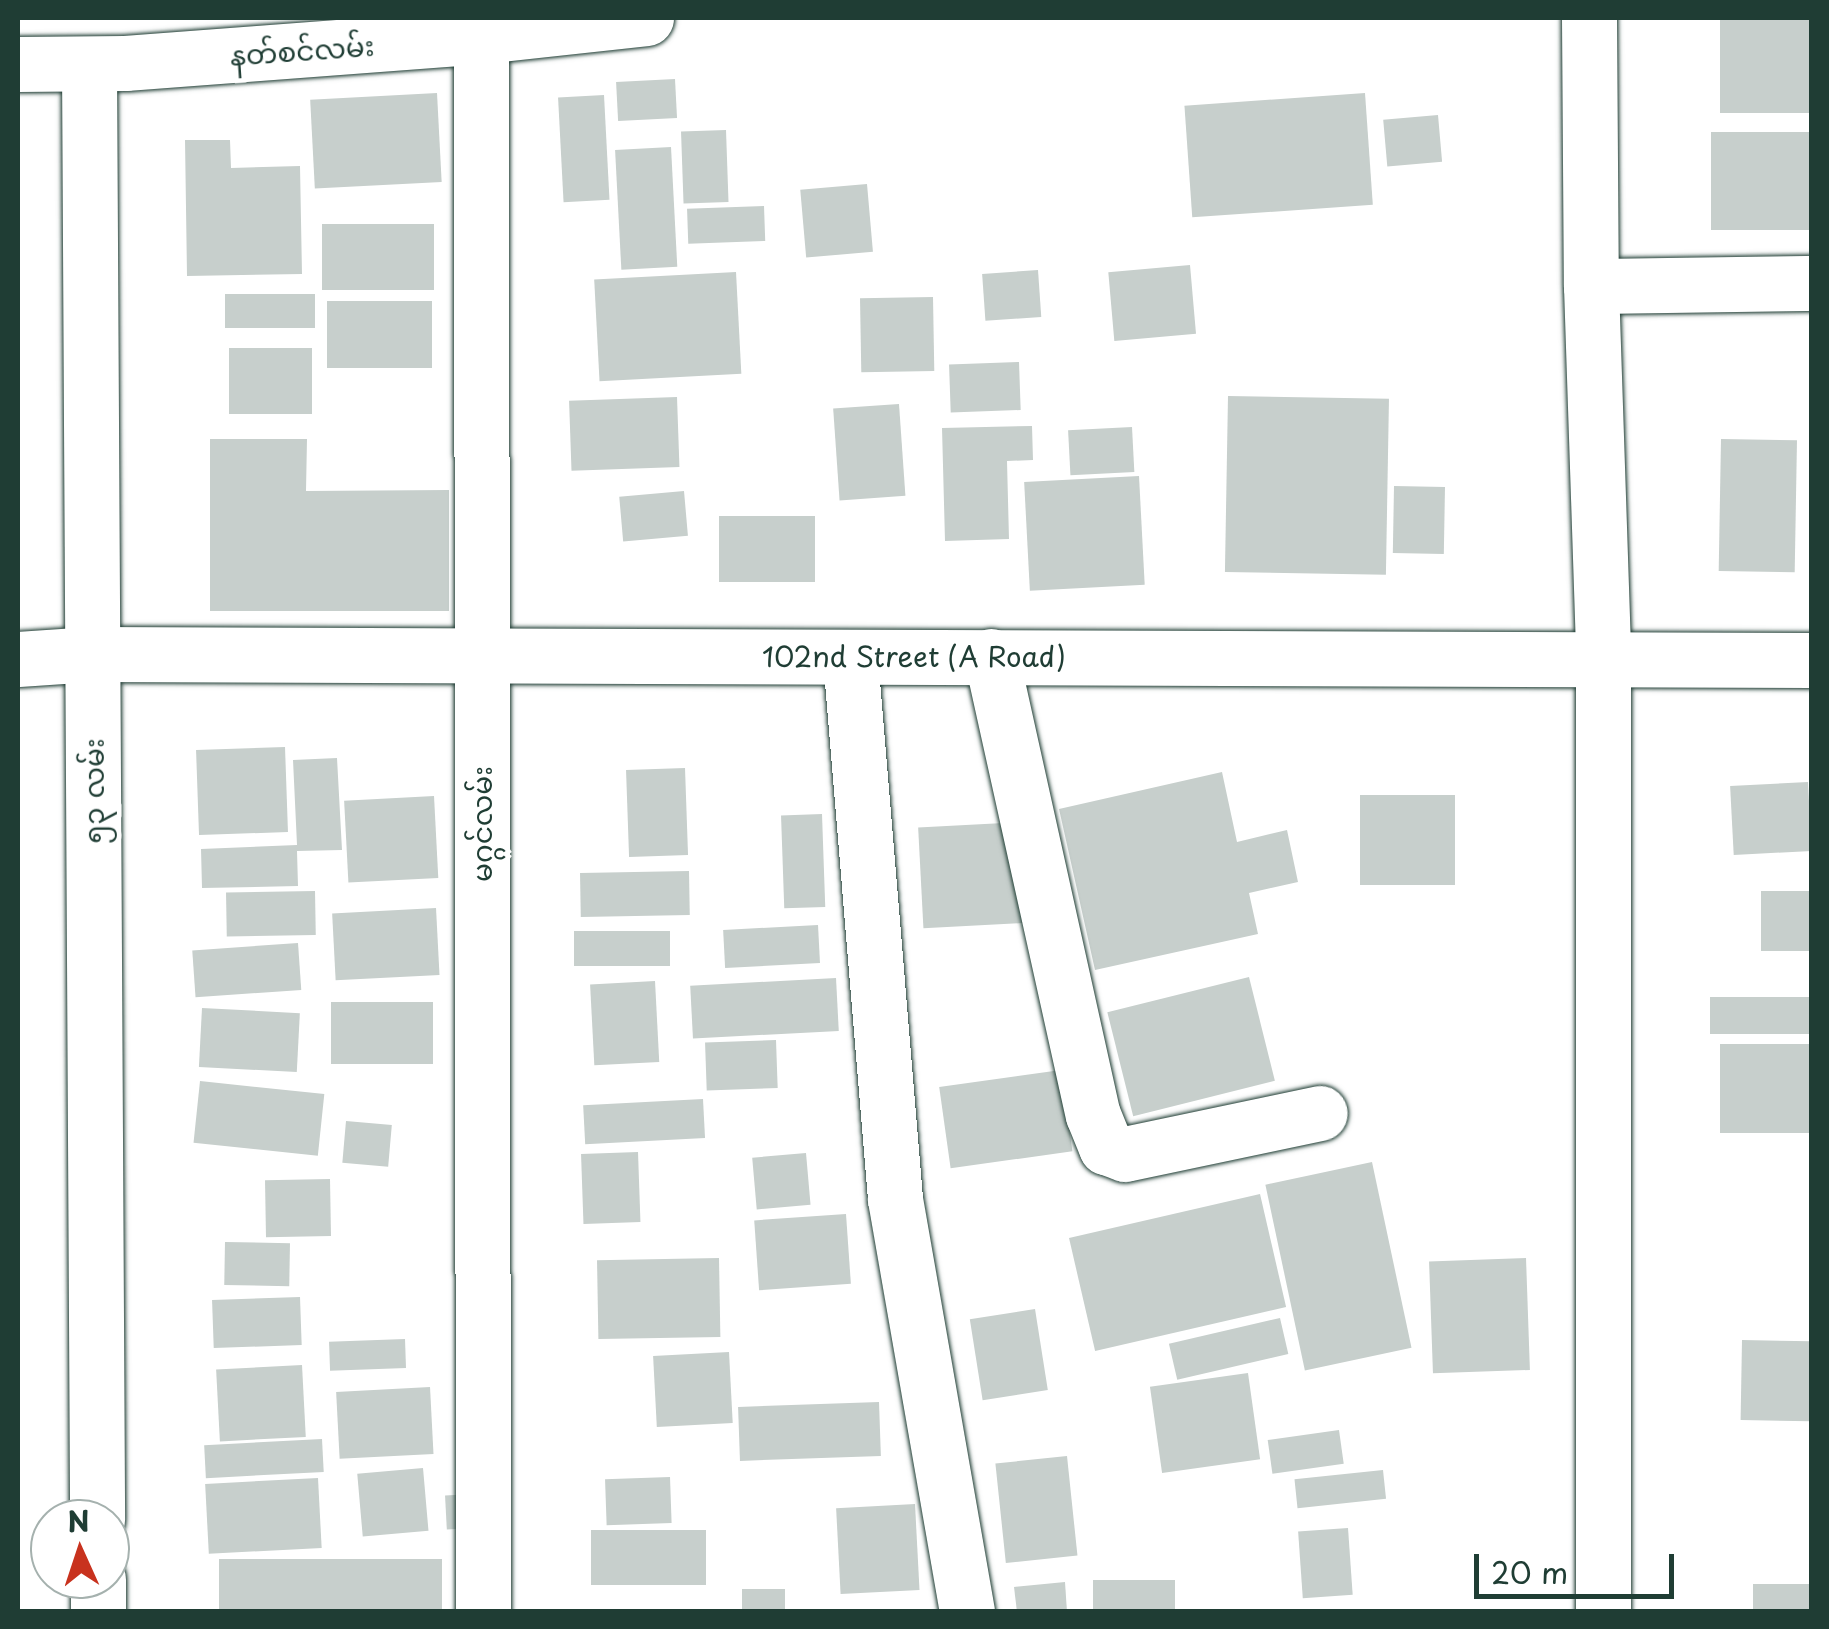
<!DOCTYPE html>
<meta charset="utf-8">
<style>
body{margin:0}
#map{position:relative;width:1829px;height:1629px;overflow:hidden;background:#fff;font-family:"Playpen Sans","Noto Sans Myanmar",sans-serif}
div>[style]{position:absolute}
.building>*{inset:0;background:#c7cfcc;transform-origin:0 0}
.roads{filter:drop-shadow(0 0 2px #1f3d34) drop-shadow(0 0 2px #1f3d34)}
.street>*{height:55px;margin:-27.5px;padding:0 27.5px;transform-origin:27.5px;border-radius:27.5px;background:#fff}
span{translate:-50% -50%;white-space:nowrap;text-align:center;line-height:1.15;-webkit-text-stroke:9px #fff;paint-order:stroke}
.street-label{font-size:28px;color:#1f3d34}
.frame{position:absolute;inset:0;border:20px solid #1f3d34;pointer-events:none}
.north{position:absolute;left:30px;top:1499px;width:100px;height:100px;box-sizing:border-box;background:#fff;border:2px solid #a5b1ae;border-radius:50%;rotate:357deg;font-size:28px;font-weight:700;line-height:40px;text-align:center;color:#1f3d34}
.north::after{content:'';display:block;margin:auto;width:35px;height:45px;background:#c8321e;clip-path:polygon(50% 0,100% 100%,50% 72%,0 100%)}
.scale{position:absolute;left:1474px;top:1554px;width:200px;height:45px;box-sizing:border-box;border:5px solid #1f3d34;border-top:0;padding-left:12px;font-size:30px;line-height:35px;white-space:nowrap;color:#1f3d34;-webkit-text-stroke:8px #fff;paint-order:stroke}
</style>
<div id="map">
<div class="building">
<i style="left:1720px;top:18px;width:92px;height:95px"></i>
<i style="left:675px;top:79px;width:39px;height:59px;rotate:87deg"></i>
<i style="left:437px;top:93px;width:89px;height:127px;rotate:87deg"></i>
<i style="left:1365px;top:93px;width:112px;height:181px;rotate:86deg"></i>
<i style="left:604px;top:95px;width:105px;height:46px;rotate:87deg"></i>
<i style="left:1438px;top:115px;width:47px;height:55px;rotate:85deg"></i>
<i style="left:726px;top:130px;width:72px;height:45px;rotate:88deg"></i>
<i style="left:1812px;top:132px;width:98px;height:101px;rotate:90deg"></i>
<i style="clip-path:polygon(185px 140px,230px 140px,231px 168px,300px 166px,302px 274px,187px 276px)"></i>
<i style="left:671px;top:147px;width:120px;height:56px;rotate:87deg"></i>
<i style="left:867px;top:184px;width:68px;height:67px;rotate:85deg"></i>
<i style="left:764px;top:206px;width:35px;height:77px;rotate:88deg"></i>
<i style="left:434px;top:224px;width:66px;height:112px;rotate:90deg"></i>
<i style="left:1190px;top:265px;width:69px;height:82px;rotate:85deg"></i>
<i style="left:1038px;top:270px;width:47px;height:56px;rotate:86deg"></i>
<i style="left:736px;top:272px;width:102px;height:142px;rotate:87deg"></i>
<i style="left:315px;top:294px;width:34px;height:90px;rotate:90deg"></i>
<i style="left:933px;top:297px;width:74px;height:73px;rotate:89deg"></i>
<i style="left:327px;top:301px;width:105px;height:67px"></i>
<i style="left:229px;top:348px;width:83px;height:66px"></i>
<i style="left:1019px;top:362px;width:48px;height:70px;rotate:88deg"></i>
<i style="left:1228px;top:396px;width:161px;height:176px;rotate:1deg"></i>
<i style="left:677px;top:397px;width:70px;height:108px;rotate:88deg"></i>
<i style="left:899px;top:404px;width:92px;height:66px;rotate:86deg"></i>
<i style="clip-path:polygon(1032px 426px,1033px 460px,1007px 461px,1009px 539px,945px 541px,942px 428px)"></i>
<i style="left:1132px;top:427px;width:45px;height:64px;rotate:87deg"></i>
<i style="clip-path:polygon(210px 439px,307px 439px,306px 491px,449px 490px,449px 611px,210px 611px)"></i>
<i style="left:1721px;top:439px;width:76px;height:132px;rotate:1deg"></i>
<i style="left:1139px;top:476px;width:109px;height:115px;rotate:87deg"></i>
<i style="left:1394px;top:486px;width:51px;height:67px;rotate:1deg"></i>
<i style="left:684px;top:491px;width:45px;height:65px;rotate:85deg"></i>
<i style="left:815px;top:516px;width:66px;height:96px;rotate:90deg"></i>
<i style="left:285px;top:747px;width:85px;height:89px;rotate:88deg"></i>
<i style="clip-path:polygon(337px 758px,342px 850px,297px 851px,298px 886px,202px 888px,201px 849px,297px 845px,293px 760px)"></i>
<i style="left:685px;top:768px;width:87px;height:59px;rotate:88deg"></i>
<i style="clip-path:polygon(1222px 772px,1237px 842px,1287px 830px,1298px 882px,1249px 893px,1258px 934px,1095px 970px,1059px 809px)"></i>
<i style="left:1808px;top:782px;width:69px;height:78px;rotate:87deg"></i>
<i style="left:1455px;top:795px;width:90px;height:95px;rotate:90deg"></i>
<i style="left:434px;top:796px;width:82px;height:90px;rotate:87deg"></i>
<i style="left:822px;top:814px;width:93px;height:41px;rotate:88deg"></i>
<i style="left:1021px;top:822px;width:101px;height:103px;rotate:87deg"></i>
<i style="left:689px;top:871px;width:44px;height:109px;rotate:89deg"></i>
<i style="left:315px;top:891px;width:44px;height:89px;rotate:89deg"></i>
<i style="left:1812px;top:891px;width:60px;height:51px;rotate:90deg"></i>
<i style="left:436px;top:908px;width:67px;height:104px;rotate:87deg"></i>
<i style="left:818px;top:925px;width:38px;height:95px;rotate:87deg"></i>
<i style="left:670px;top:931px;width:35px;height:96px;rotate:90deg"></i>
<i style="left:298px;top:943px;width:47px;height:106px;rotate:86deg"></i>
<i style="left:1249px;top:977px;width:107px;height:146px;rotate:76deg"></i>
<i style="left:836px;top:978px;width:53px;height:146px;rotate:87deg"></i>
<i style="left:655px;top:981px;width:81px;height:65px;rotate:87deg"></i>
<i style="left:1812px;top:997px;width:37px;height:102px;rotate:90deg"></i>
<i style="left:433px;top:1002px;width:62px;height:102px;rotate:90deg"></i>
<i style="left:202px;top:1008px;width:98px;height:59px;rotate:3deg"></i>
<i style="left:776px;top:1040px;width:48px;height:71px;rotate:88deg"></i>
<i style="left:1812px;top:1044px;width:89px;height:92px;rotate:90deg"></i>
<i style="left:1061px;top:1070px;width:82px;height:123px;rotate:82deg"></i>
<i style="left:200px;top:1081px;width:125px;height:62px;rotate:6deg"></i>
<i style="left:703px;top:1099px;width:39px;height:120px;rotate:87deg"></i>
<i style="left:346px;top:1121px;width:46px;height:42px;rotate:5deg"></i>
<i style="left:638px;top:1152px;width:70px;height:57px;rotate:88deg"></i>
<i style="left:806px;top:1153px;width:52px;height:54px;rotate:85deg"></i>
<i style="left:1372px;top:1162px;width:190px;height:109px;rotate:78deg"></i>
<i style="left:330px;top:1179px;width:57px;height:65px;rotate:89deg"></i>
<i style="left:1260px;top:1194px;width:116px;height:196px;rotate:77deg"></i>
<i style="left:846px;top:1214px;width:70px;height:92px;rotate:86deg"></i>
<i style="left:225px;top:1242px;width:65px;height:43px;rotate:1deg"></i>
<i style="left:719px;top:1258px;width:79px;height:122px;rotate:89deg"></i>
<i style="left:1526px;top:1258px;width:112px;height:97px;rotate:88deg"></i>
<i style="left:300px;top:1297px;width:48px;height:88px;rotate:88deg"></i>
<i style="left:1035px;top:1309px;width:82px;height:66px;rotate:81deg"></i>
<i style="left:1280px;top:1318px;width:37px;height:114px;rotate:77deg"></i>
<i style="left:405px;top:1339px;width:29px;height:76px;rotate:88deg"></i>
<i style="left:1742px;top:1340px;width:70px;height:80px;rotate:1deg"></i>
<i style="left:729px;top:1352px;width:71px;height:76px;rotate:87deg"></i>
<i style="left:302px;top:1365px;width:72px;height:86px;rotate:87deg"></i>
<i style="left:1248px;top:1373px;width:87px;height:99px;rotate:82deg"></i>
<i style="left:430px;top:1387px;width:67px;height:94px;rotate:87deg"></i>
<i style="left:879px;top:1402px;width:54px;height:141px;rotate:88deg"></i>
<i style="left:1339px;top:1430px;width:34px;height:72px;rotate:82deg"></i>
<i style="left:322px;top:1439px;width:33px;height:118px;rotate:87deg"></i>
<i style="left:1067px;top:1456px;width:100px;height:72px;rotate:84deg"></i>
<i style="left:423px;top:1468px;width:63px;height:66px;rotate:85deg"></i>
<i style="left:1383px;top:1470px;width:29px;height:89px;rotate:84deg"></i>
<i style="left:670px;top:1477px;width:46px;height:65px;rotate:88deg"></i>
<i style="left:318px;top:1478px;width:70px;height:113px;rotate:87deg"></i>
<i style="left:474px;top:1494px;width:34px;height:29px;rotate:87deg"></i>
<i style="left:915px;top:1504px;width:86px;height:79px;rotate:87deg"></i>
<i style="left:1348px;top:1528px;width:67px;height:50px;rotate:86deg"></i>
<i style="left:706px;top:1530px;width:55px;height:115px;rotate:90deg"></i>
<i style="left:219px;top:1559px;width:223px;height:53px"></i>
<i style="left:1175px;top:1580px;width:32px;height:82px;rotate:90deg"></i>
<i style="clip-path:polygon(1065px 1582px,1067px 1612px,1017px 1612px,1014px 1587px)"></i>
<i style="left:1812px;top:1584px;width:28px;height:59px;rotate:90deg"></i>
<i style="left:742px;top:1589px;width:43px;height:23px"></i>
</div>
<div class="roads">
<div class="street">
<i style="left:1589px;top:18px;width:268px;rotate:89.6deg"></i>
<i style="left:1591px;top:286px;width:371px;rotate:88.1deg"></i>
<i style="left:1603px;top:657px;width:955px;rotate:90deg"></i>
<i style="left:481px;top:36px;width:1576px;rotate:89.93deg"></i>
<i style="left:18px;top:64px;width:107px;rotate:-0.5deg"></i>
<i style="left:125px;top:63px;width:357px;rotate:-4.3deg"></i>
<i style="left:481px;top:36px;width:166px;rotate:-6.2deg"></i>
<i style="left:89px;top:64px;width:1455px;rotate:89.68deg"></i>
<i style="left:1591px;top:286px;width:221px;rotate:-0.8deg"></i>
<i style="left:991px;top:656px;width:470px;rotate:77.5deg"></i>
<i style="left:1093px;top:1115px;width:35px;rotate:68deg"></i>
<i style="left:1106px;top:1147px;width:20px;rotate:20deg"></i>
<i style="left:1125px;top:1154px;width:199px;rotate:-11.9deg"></i>
<i style="left:850px;top:657px;width:544px;rotate:85.25deg"></i>
<i style="left:895px;top:1199px;width:419px;rotate:80.1deg"></i>
<i style="left:18px;top:659px;width:74px;rotate:-3.9deg"></i>
<i style="left:92px;top:654px;width:1720px;rotate:0.2deg"></i>
<i style="left:98px;top:1579px;width:33px;rotate:90deg"></i>
</div>
</div>
<div class="street-label">
<span style="left:302px;top:50px;rotate:-4deg">နတ်စင်လမ်း</span>
<span style="left:914px;top:656px">102nd Street (A Road)</span>
<span style="left:93px;top:791px;rotate:-90deg">၅၃ လမ်း</span>
<span style="left:481px;top:824px;rotate:-90deg">မဂ္ဂင်လမ်း</span>
</div>
<div class="frame"></div>
<div class="north">N</div>
<div class="scale">20 m</div>
</div>
